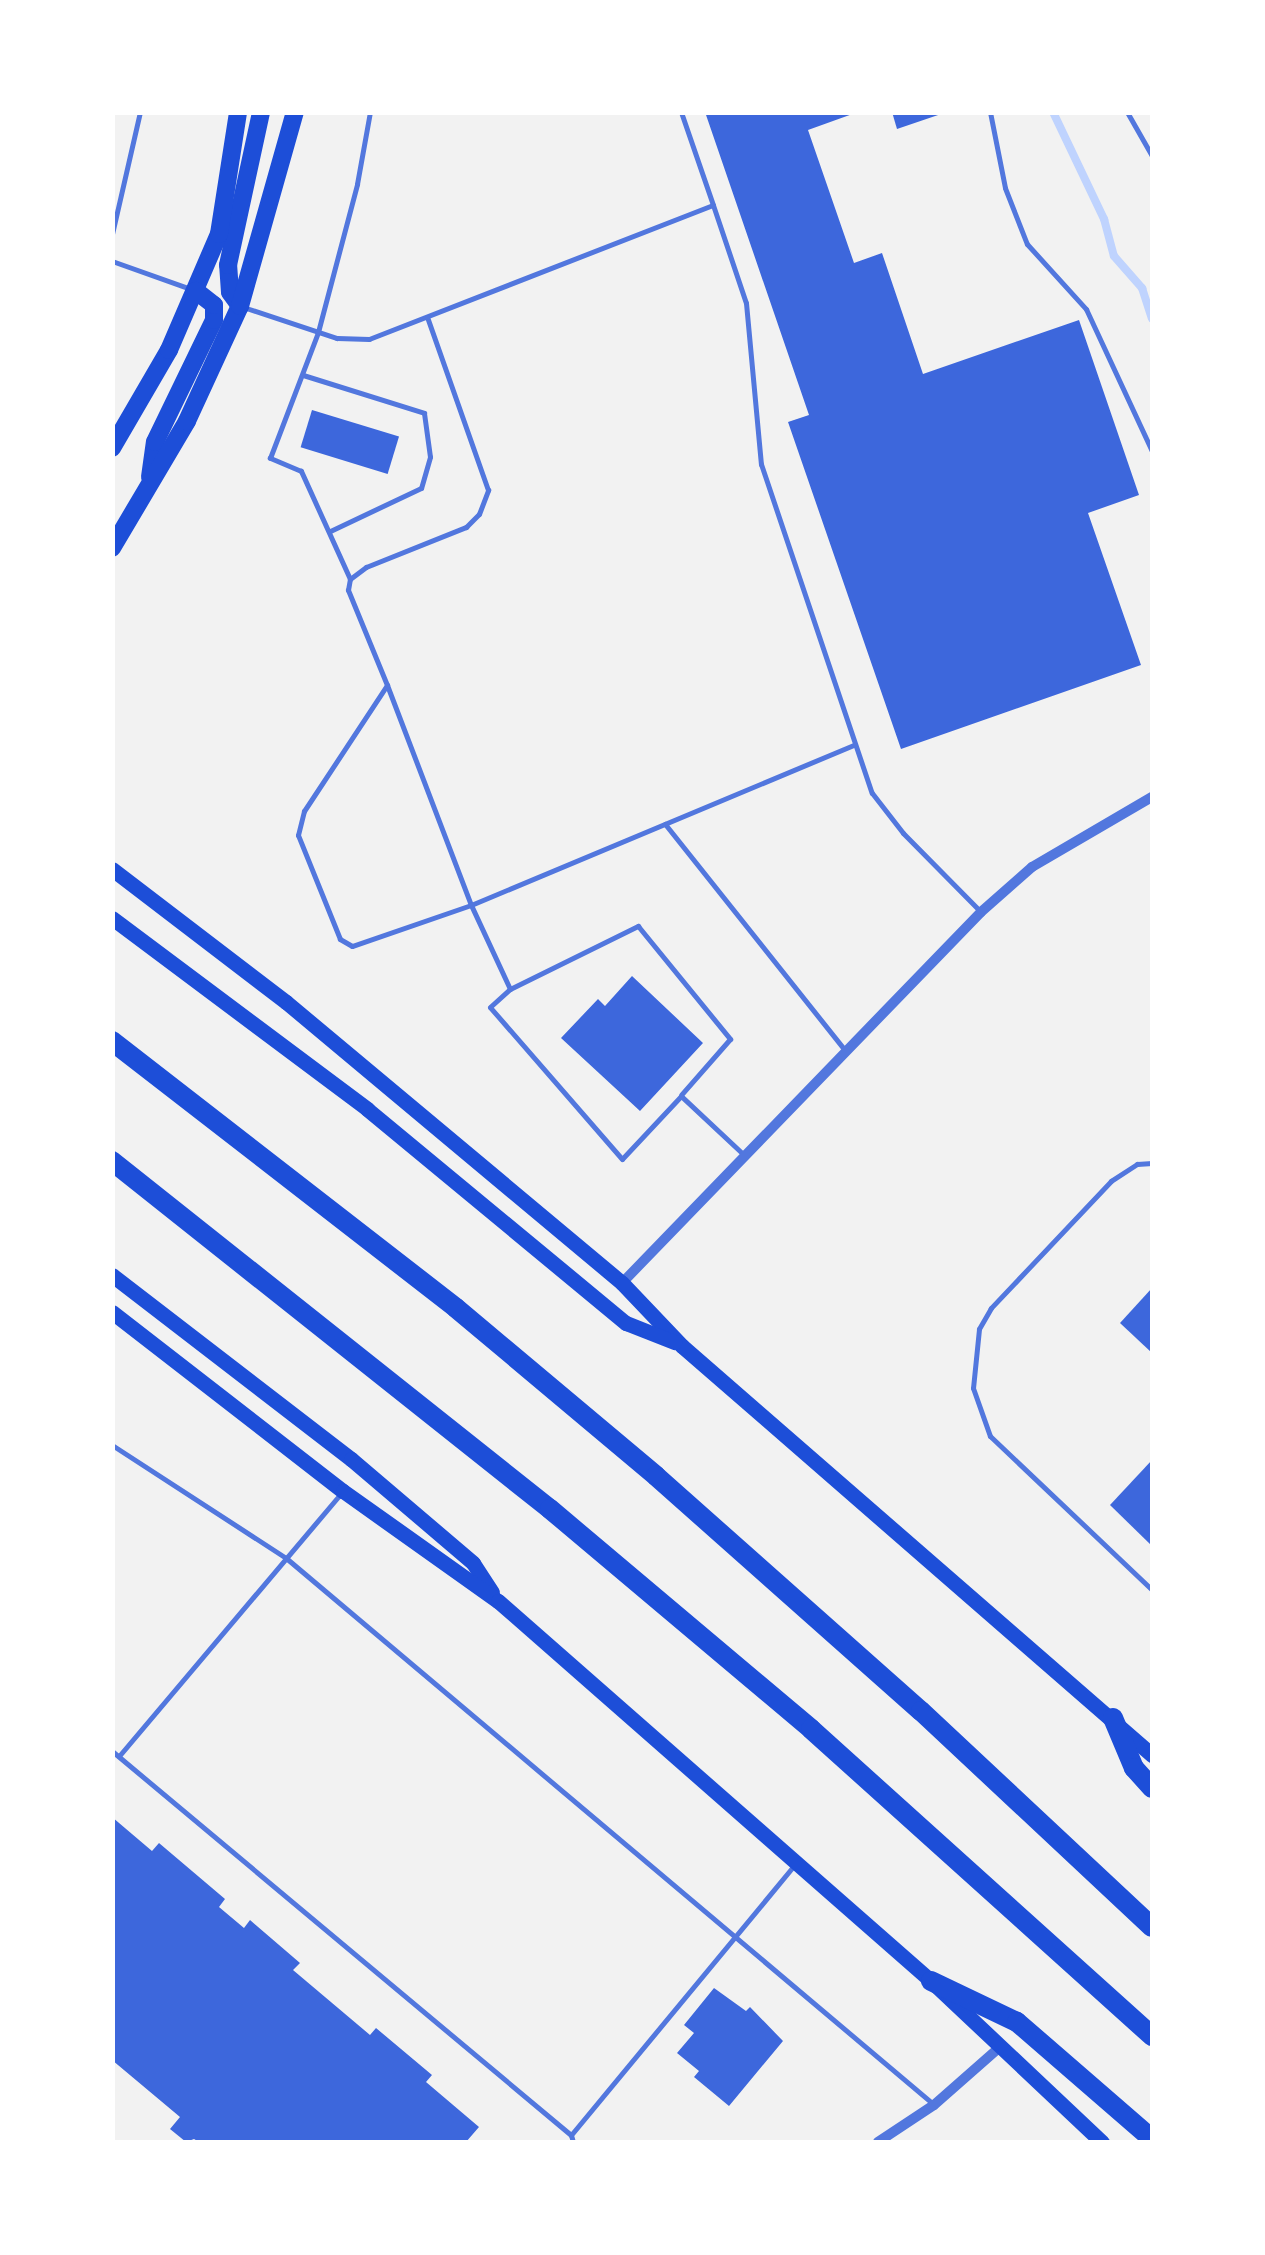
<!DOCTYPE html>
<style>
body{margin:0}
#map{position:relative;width:1265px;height:2255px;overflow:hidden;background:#f2f2f2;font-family:"Varela Round",sans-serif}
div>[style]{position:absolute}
.stream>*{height:8px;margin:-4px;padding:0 4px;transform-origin:4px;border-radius:4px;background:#bfd3fe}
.building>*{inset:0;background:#3d67dc;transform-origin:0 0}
.service>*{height:5px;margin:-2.5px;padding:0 2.5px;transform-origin:2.5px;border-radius:2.5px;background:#5277de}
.minor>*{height:10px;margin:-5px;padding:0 5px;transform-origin:5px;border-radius:5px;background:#5277de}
.secondary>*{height:15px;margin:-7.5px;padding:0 7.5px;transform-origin:7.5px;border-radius:7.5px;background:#1d4ed8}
.primary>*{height:18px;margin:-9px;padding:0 9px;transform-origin:9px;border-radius:9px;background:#1d4ed8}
.motorway>*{height:20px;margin:-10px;padding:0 10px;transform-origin:10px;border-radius:10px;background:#1d4ed8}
span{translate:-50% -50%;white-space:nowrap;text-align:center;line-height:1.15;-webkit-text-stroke:8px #fff;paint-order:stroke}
.frame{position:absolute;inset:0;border:115px solid #fff;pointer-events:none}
</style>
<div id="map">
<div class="stream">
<i style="left:1053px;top:112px;width:119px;rotate:64.5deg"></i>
<i style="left:1104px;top:219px;width:38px;rotate:75deg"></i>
<i style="left:1114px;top:256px;width:43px;rotate:48.8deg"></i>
<i style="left:1142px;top:288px;width:32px;rotate:72deg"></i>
</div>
<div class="building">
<i style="clip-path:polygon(705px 112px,858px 112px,808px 130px,854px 263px,882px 253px,923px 374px,1079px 320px,1139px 495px,1088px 513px,1141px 665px,901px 749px,788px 422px,809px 415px)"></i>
<i style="clip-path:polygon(892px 112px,944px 112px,944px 113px,897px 129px)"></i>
<i style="left:312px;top:410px;width:91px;height:39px;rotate:17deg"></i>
<i style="clip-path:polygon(632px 976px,703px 1043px,640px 1111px,561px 1038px,598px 999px,605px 1006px)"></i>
<i style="clip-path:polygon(1152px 1288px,1152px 1353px,1120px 1323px)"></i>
<i style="clip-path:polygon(1152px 1460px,1152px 1546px,1110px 1505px)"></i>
<i style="clip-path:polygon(112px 1817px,152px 1851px,159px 1843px,225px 1899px,219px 1907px,244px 1928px,250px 1920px,300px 1963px,293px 1970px,370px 2035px,376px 2028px,432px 2075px,426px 2082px,479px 2127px,466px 2142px,199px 2142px,194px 2139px,186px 2142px,170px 2129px,180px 2117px,112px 2060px)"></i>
<i style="clip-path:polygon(714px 1988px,746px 2011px,750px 2007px,783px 2041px,729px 2106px,694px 2077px,699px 2071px,677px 2053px,694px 2033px,684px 2025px)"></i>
</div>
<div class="service">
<i style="left:681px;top:112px;width:98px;rotate:71deg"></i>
<i style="left:990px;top:112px;width:77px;rotate:78.8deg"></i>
<i style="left:1005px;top:188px;width:60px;rotate:68.6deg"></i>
<i style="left:1027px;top:244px;width:88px;rotate:47.8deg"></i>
<i style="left:1086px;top:309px;width:157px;rotate:65.1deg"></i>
<i style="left:1127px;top:112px;width:51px;rotate:60.4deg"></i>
<i style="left:112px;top:234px;width:125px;rotate:-77.1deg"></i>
<i style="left:112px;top:261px;width:81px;rotate:19.6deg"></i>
<i style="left:243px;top:307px;width:99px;rotate:18.3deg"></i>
<i style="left:337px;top:338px;width:32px;rotate:2deg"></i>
<i style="left:369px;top:339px;width:369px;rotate:-21.3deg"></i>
<i style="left:713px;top:205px;width:103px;rotate:71.4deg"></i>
<i style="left:746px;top:303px;width:162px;rotate:84.7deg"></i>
<i style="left:761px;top:464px;width:347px;rotate:71.4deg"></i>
<i style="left:872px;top:793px;width:51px;rotate:52.2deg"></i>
<i style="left:903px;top:833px;width:110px;rotate:45.4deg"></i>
<i style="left:303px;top:375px;width:127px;rotate:17.4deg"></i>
<i style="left:424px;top:413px;width:44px;rotate:82.2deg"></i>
<i style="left:430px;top:457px;width:32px;rotate:106deg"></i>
<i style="left:421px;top:488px;width:101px;rotate:154.7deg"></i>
<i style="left:350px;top:579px;width:119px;rotate:-114.4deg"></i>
<i style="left:301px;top:471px;width:34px;rotate:-157deg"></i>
<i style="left:270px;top:458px;width:135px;rotate:-69.1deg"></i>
<i style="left:318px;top:332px;width:153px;rotate:-75.2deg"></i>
<i style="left:357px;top:184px;width:73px;rotate:-79.8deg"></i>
<i style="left:387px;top:685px;width:235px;rotate:69.1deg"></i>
<i style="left:471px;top:905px;width:126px;rotate:161deg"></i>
<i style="left:352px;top:946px;width:14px;rotate:-150deg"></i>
<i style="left:340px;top:939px;width:112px;rotate:-112deg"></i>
<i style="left:298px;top:835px;width:25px;rotate:-76deg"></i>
<i style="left:304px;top:811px;width:151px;rotate:-56.6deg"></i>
<i style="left:387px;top:685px;width:103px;rotate:-112.3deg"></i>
<i style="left:348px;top:590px;width:11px;rotate:-80deg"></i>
<i style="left:350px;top:579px;width:20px;rotate:-37deg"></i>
<i style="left:366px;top:567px;width:108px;rotate:-21.8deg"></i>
<i style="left:466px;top:527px;width:18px;rotate:-45deg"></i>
<i style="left:479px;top:514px;width:26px;rotate:-69deg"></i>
<i style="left:488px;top:490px;width:183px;rotate:-109.4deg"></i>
<i style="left:665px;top:824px;width:288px;rotate:51.5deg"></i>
<i style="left:510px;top:989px;width:143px;rotate:-26.2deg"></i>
<i style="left:638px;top:926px;width:146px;rotate:50.8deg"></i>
<i style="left:730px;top:1039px;width:74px;rotate:131.2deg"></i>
<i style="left:743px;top:1154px;width:85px;rotate:-136.9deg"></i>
<i style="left:681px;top:1096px;width:86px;rotate:133.1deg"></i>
<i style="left:622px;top:1159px;width:201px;rotate:-131deg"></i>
<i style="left:490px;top:1007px;width:27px;rotate:-42deg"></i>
<i style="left:510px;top:989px;width:93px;rotate:-114.9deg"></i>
<i style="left:471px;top:905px;width:416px;rotate:-22.7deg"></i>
<i style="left:1152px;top:1163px;width:15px;rotate:176deg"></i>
<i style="left:1137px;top:1164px;width:31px;rotate:147deg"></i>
<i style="left:1111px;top:1181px;width:175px;rotate:133.4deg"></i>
<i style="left:991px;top:1308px;width:24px;rotate:120deg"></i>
<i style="left:979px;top:1329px;width:59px;rotate:95.8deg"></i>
<i style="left:973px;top:1388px;width:51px;rotate:70.5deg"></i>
<i style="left:990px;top:1436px;width:224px;rotate:43.5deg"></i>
<i style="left:112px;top:1445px;width:207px;rotate:33deg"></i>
<i style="left:286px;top:1558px;width:845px;rotate:40.15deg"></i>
<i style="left:112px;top:1751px;width:598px;rotate:39.92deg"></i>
<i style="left:571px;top:2135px;width:7px;rotate:74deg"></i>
<i style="left:119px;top:1756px;width:344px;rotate:-49.8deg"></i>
<i style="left:571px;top:2135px;width:352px;rotate:-50.4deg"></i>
</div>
<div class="minor">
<i style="left:622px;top:1283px;width:516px;rotate:-45.94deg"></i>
<i style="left:981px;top:912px;width:68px;rotate:-41.4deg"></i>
<i style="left:1032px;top:867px;width:139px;rotate:-30.3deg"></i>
<i style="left:878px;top:2142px;width:67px;rotate:-33.5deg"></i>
<i style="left:934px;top:2105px;width:89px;rotate:-41.4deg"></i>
</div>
<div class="secondary">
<i style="left:112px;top:869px;width:219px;rotate:37.4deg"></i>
<i style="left:286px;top:1002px;width:438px;rotate:39.9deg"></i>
<i style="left:622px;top:1283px;width:87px;rotate:46.4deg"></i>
<i style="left:682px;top:1346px;width:623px;rotate:41.03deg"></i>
<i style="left:112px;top:918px;width:319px;rotate:36.8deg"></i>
<i style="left:367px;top:1109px;width:336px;rotate:39.6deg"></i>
<i style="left:626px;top:1323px;width:52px;rotate:21.6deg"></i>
<i style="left:112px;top:1275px;width:302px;rotate:37.6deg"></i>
<i style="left:351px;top:1459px;width:160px;rotate:40.4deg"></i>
<i style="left:473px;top:1563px;width:35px;rotate:57deg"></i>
<i style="left:112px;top:1312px;width:292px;rotate:37.8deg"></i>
<i style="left:343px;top:1491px;width:190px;rotate:35.4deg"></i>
<i style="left:498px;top:1601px;width:576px;rotate:41.27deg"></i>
<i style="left:931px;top:1981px;width:235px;rotate:43.3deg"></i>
</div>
<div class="primary">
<i style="left:240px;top:306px;width:17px;rotate:-126deg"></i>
<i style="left:230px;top:292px;width:27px;rotate:-94deg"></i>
<i style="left:228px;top:265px;width:157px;rotate:-77.8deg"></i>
<i style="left:112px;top:448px;width:113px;rotate:-59.8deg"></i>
<i style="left:169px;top:350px;width:126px;rotate:-66.7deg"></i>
<i style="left:219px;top:234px;width:123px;rotate:-81.1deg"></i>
<i style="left:150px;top:477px;width:35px;rotate:-82deg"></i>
<i style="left:155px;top:442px;width:136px;rotate:-64.2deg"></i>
<i style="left:214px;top:320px;width:15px;rotate:-90deg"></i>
<i style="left:214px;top:305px;width:23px;rotate:-142deg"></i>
<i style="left:112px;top:548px;width:147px;rotate:-59.4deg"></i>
<i style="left:187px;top:421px;width:127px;rotate:-65.3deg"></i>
<i style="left:240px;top:306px;width:202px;rotate:-74.2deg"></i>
</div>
<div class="motorway">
<i style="left:112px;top:1041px;width:435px;rotate:37.8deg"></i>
<i style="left:456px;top:1308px;width:261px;rotate:40deg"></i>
<i style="left:656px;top:1476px;width:354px;rotate:41.6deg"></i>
<i style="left:921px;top:1711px;width:316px;rotate:43.1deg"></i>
<i style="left:112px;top:1161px;width:559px;rotate:38.47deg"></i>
<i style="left:550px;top:1509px;width:341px;rotate:40.1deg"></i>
<i style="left:811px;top:1729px;width:459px;rotate:42deg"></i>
<i style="left:1113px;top:1718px;width:54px;rotate:67.2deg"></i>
<i style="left:1134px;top:1768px;width:27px;rotate:48deg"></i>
<i style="left:931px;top:1981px;width:95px;rotate:25.5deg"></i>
<i style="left:1017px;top:2022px;width:179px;rotate:40.9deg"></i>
</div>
<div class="frame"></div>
</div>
